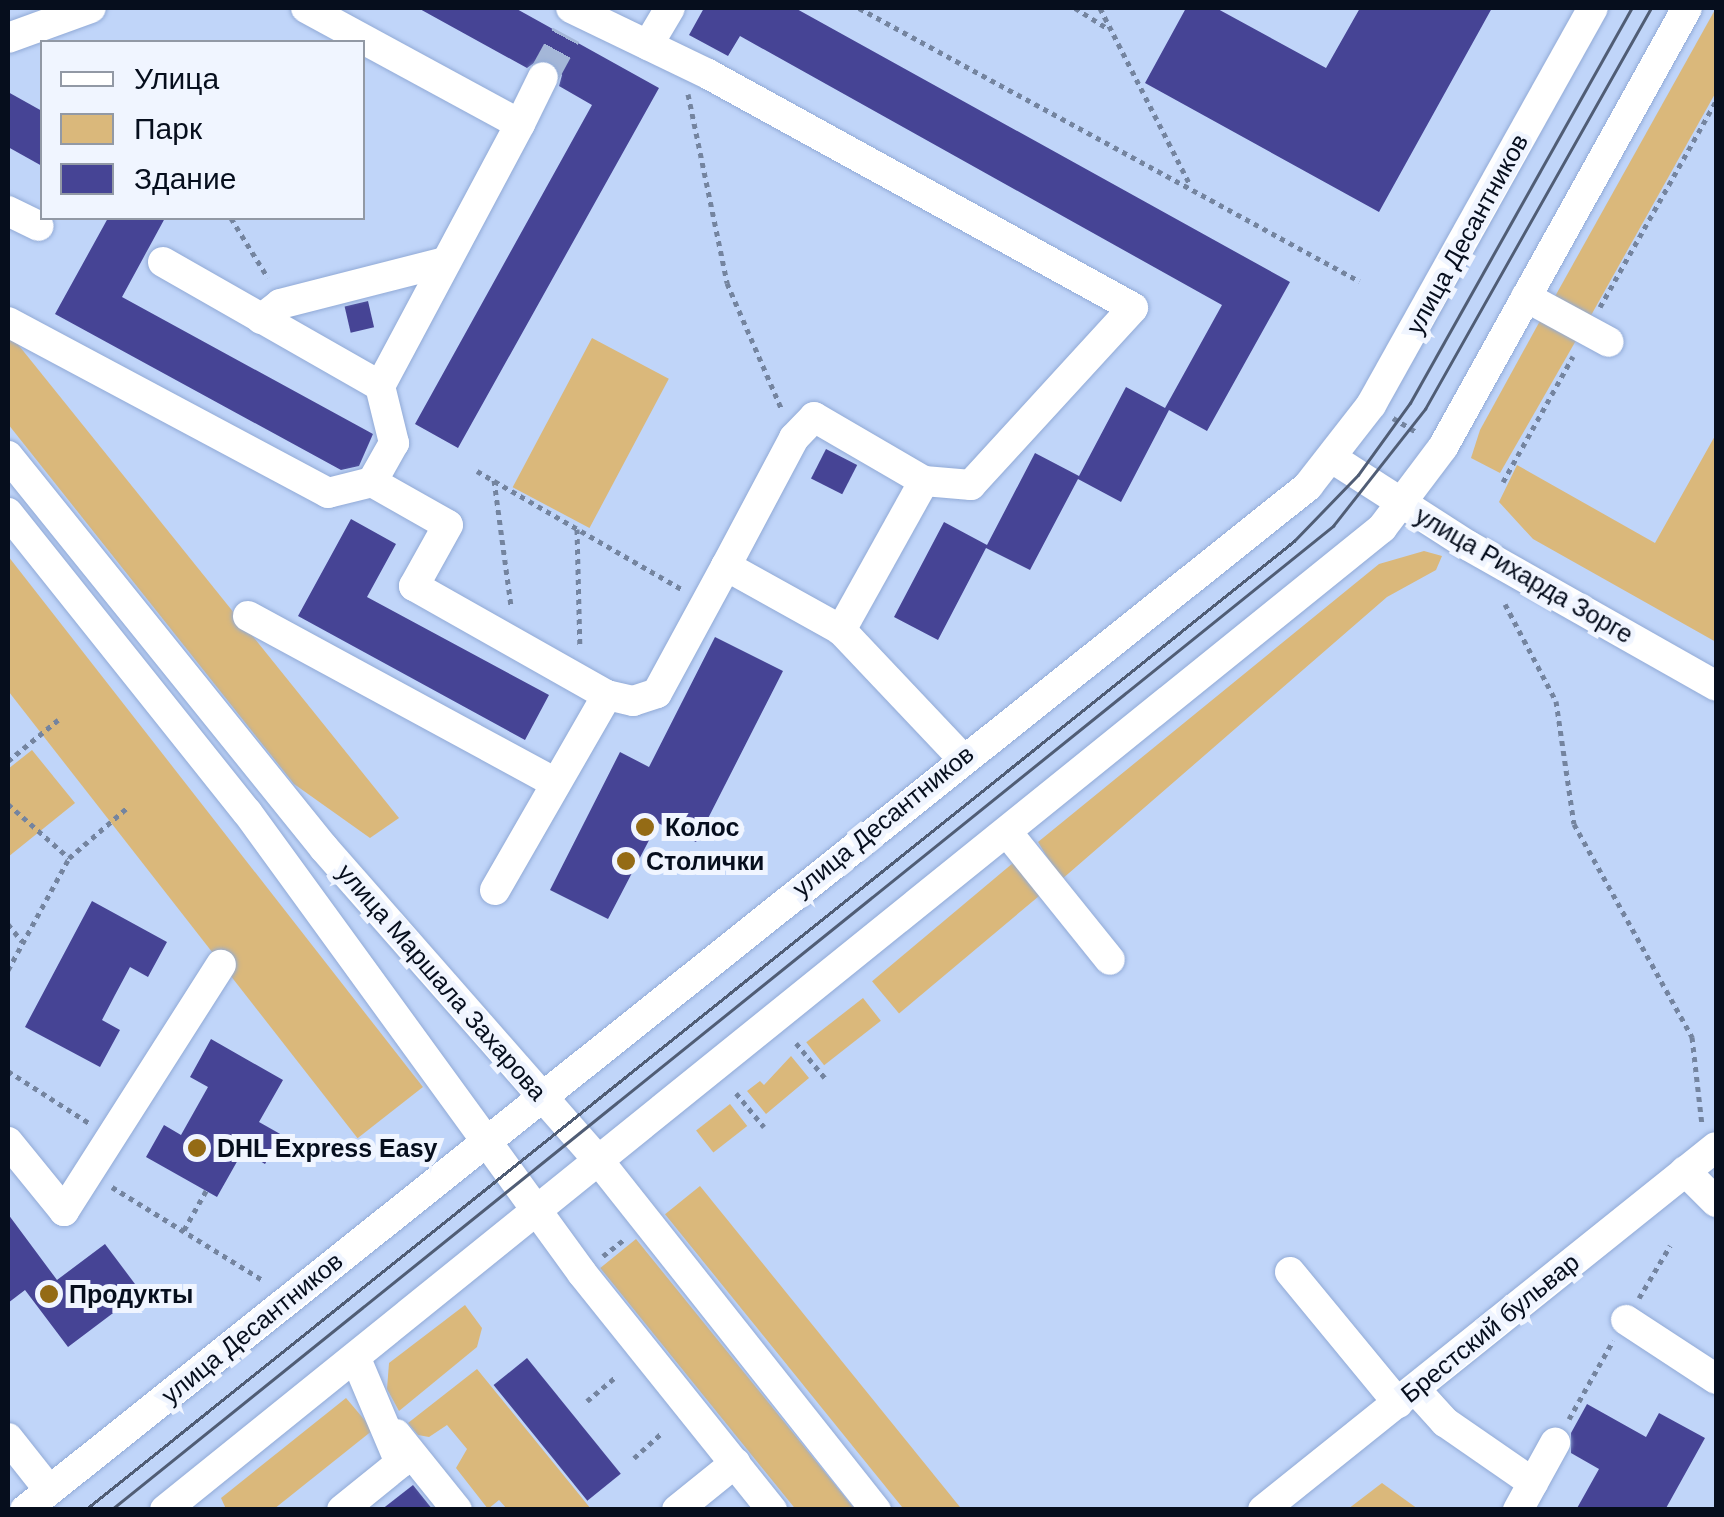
<!DOCTYPE html>
<meta charset="utf-8">
<style>
body{margin:0}
#map{position:relative;width:1724px;height:1517px;overflow:hidden;background:#c0d5f9;font-family:Arial,sans-serif}
div>[style]{position:absolute}
.green>*{inset:0;background:#dab87b;transform-origin:0 0}
.building>*{inset:0;background:#464495;transform-origin:0 0}
.minor-tunnel>*{height:30px;margin-top:-15px;transform-origin:0;background:repeating-linear-gradient(90deg,#a4b7d8 0 30px,transparent 0 45px)}
.path>*{height:5px;margin-top:-2.5px;transform-origin:0;background:repeating-linear-gradient(90deg,#74849f 0 5px,transparent 0 10px)}
.roads{filter:drop-shadow(0 0 2px #91aad6) drop-shadow(0 0 2px #91aad6)}
.minor>*{height:30px;margin:-15px;padding:0 15px;transform-origin:15px;border-radius:15px;background:#fff}
.tram>*{height:2.5px;margin:-1.25px;padding:0 1.25px;transform-origin:1.25px;border-radius:1.25px;background:#505d75}
.dots>*{width:28px;height:28px;translate:-50% -50%;box-sizing:border-box;border:5px solid #f0f5ff;border-radius:50%}
span{translate:-50% -50%;white-space:nowrap;text-align:center;line-height:1.15;-webkit-text-stroke:10px #f0f5ff;paint-order:stroke}
.street-label{font-size:25px;color:#060e1d}
.poi-label{font-size:25px;color:#060e1d;font-weight:700}
.left{translate:0 -50%;text-align:left}
.frame{position:absolute;inset:0;border:10px solid #060e1d;pointer-events:none}
.legend{position:absolute;left:40px;top:40px;width:325px;height:180px;box-sizing:border-box;background:#f0f5ff;border:2px solid #9299a5;margin:0;padding:12px 18px;list-style:none;font-size:30px;color:#060e1d}
.legend li{display:flex;align-items:center;gap:20px;height:50px}
.legend b{width:50px;border:2px solid #9299a5}
</style>
<div id="map">
<div class="green">
<i style="clip-path:polygon(1716px 8px,1716px 92px,1589px 319px,1553px 300px)"></i>
<i style="clip-path:polygon(1541px 319px,1578px 337px,1500px 473px,1471px 458px,1480px 430px)"></i>
<i style="clip-path:polygon(8px 332px,399px 818px,370px 838px,294px 784px,8px 424px)"></i>
<i style="left:592px;top:338px;width:87px;height:169px;rotate:28deg"></i>
<i style="clip-path:polygon(1716px 434px,1716px 642px,1533px 539px,1499px 502px,1517px 465px,1655px 543px)"></i>
<i style="clip-path:polygon(1424px 551px,1442px 556px,1436px 570px,1387px 597px,1061px 880px,1038px 842px,1379px 564px)"></i>
<i style="left:8px;top:556px;width:674px;height:83px;rotate:52deg"></i>
<i style="clip-path:polygon(32px 750px,75px 803px,8px 857px,8px 769px)"></i>
<i style="left:1013px;top:863px;width:42px;height:184px;rotate:50deg"></i>
<i style="left:863px;top:998px;width:29px;height:72px;rotate:52deg"></i>
<i style="clip-path:polygon(791px 1056px,809px 1078px,766px 1114px,747px 1091px,760px 1081px,764px 1085px)"></i>
<i style="left:730px;top:1104px;width:28px;height:43px;rotate:52deg"></i>
<i style="left:700px;top:1186px;width:415px;height:45px;rotate:51deg"></i>
<i style="left:636px;top:1239px;width:347px;height:46px;rotate:51deg"></i>
<i style="clip-path:polygon(465px 1305px,482px 1328px,477px 1347px,399px 1411px,387px 1389px,389px 1363px)"></i>
<i style="clip-path:polygon(477px 1369px,591px 1509px,507px 1509px,499px 1500px,488px 1509px,456px 1468px,467px 1449px,447px 1425px,429px 1437px,418px 1435px,408px 1423px)"></i>
<i style="clip-path:polygon(346px 1398px,373px 1430px,274px 1509px,226px 1509px,221px 1498px)"></i>
<i style="clip-path:polygon(1382px 1483px,1418px 1509px,1348px 1509px)"></i>
</div>
<div class="building">
<i style="clip-path:polygon(418px 8px,515px 8px,659px 88px,458px 448px,415px 424px,592px 105px,559px 86px,562px 75px,552px 61px,541px 58px,527px 68px)"></i>
<i style="clip-path:polygon(704px 8px,795px 8px,1290px 282px,1207px 431px,1169px 410px,1121px 502px,1078px 479px,1030px 570px,986px 548px,938px 640px,894px 617px,944px 522px,987px 545px,1035px 453px,1079px 476px,1126px 387px,1165px 408px,1222px 305px,740px 36px,728px 56px,689px 35px)"></i>
<i style="clip-path:polygon(1186px 8px,1216px 8px,1326px 68px,1360px 8px,1492px 8px,1379px 212px,1145px 83px)"></i>
<i style="clip-path:polygon(8px 92px,42px 111px,42px 166px,8px 147px)"></i>
<i style="clip-path:polygon(108px 218px,165px 218px,122px 297px,373px 434px,359px 466px,341px 470px,55px 314px)"></i>
<i style="left:368px;top:301px;width:27px;height:24px;rotate:77deg"></i>
<i style="left:826px;top:449px;width:35px;height:33px;rotate:27deg"></i>
<i style="clip-path:polygon(351px 519px,396px 544px,367px 597px,549px 695px,525px 740px,298px 616px)"></i>
<i style="clip-path:polygon(715px 637px,783px 671px,696px 842px,658px 823px,608px 919px,550px 890px,620px 752px,649px 767px)"></i>
<i style="clip-path:polygon(92px 901px,167px 942px,148px 977px,130px 967px,115px 995px,102px 1020px,120px 1030px,100px 1067px,25px 1027px)"></i>
<i style="clip-path:polygon(211px 1039px,283px 1080px,259px 1122px,282px 1135px,265px 1164px,243px 1151px,217px 1197px,146px 1157px,164px 1125px,181px 1135px,208px 1087px,190px 1077px)"></i>
<i style="clip-path:polygon(8px 1214px,57px 1280px,105px 1244px,141px 1292px,68px 1347px,25px 1290px,8px 1303px)"></i>
<i style="left:527px;top:1358px;width:149px;height:43px;rotate:51deg"></i>
<i style="clip-path:polygon(1587px 1404px,1646px 1437px,1659px 1413px,1705px 1438px,1665px 1510px,1576px 1510px,1599px 1469px,1571px 1453px,1571px 1433px)"></i>
<i style="clip-path:polygon(413px 1485px,433px 1510px,381px 1510px)"></i>
</div>
<div class="minor-tunnel">
<i style="left:543px;top:77px;width:48px;rotate:-61.3deg"></i>
</div>
<div class="path">
<i style="left:859px;top:8px;width:570px;rotate:28.63deg"></i>
<i style="left:1075px;top:8px;width:36px;rotate:32deg"></i>
<i style="left:1100px;top:8px;width:199px;rotate:63deg"></i>
<i style="left:688px;top:94px;width:193px;rotate:78.3deg"></i>
<i style="left:727px;top:283px;width:136px;rotate:66.6deg"></i>
<i style="left:231px;top:218px;width:70px;rotate:58.3deg"></i>
<i style="left:1600px;top:307px;width:236px;rotate:-60.6deg"></i>
<i style="left:1393px;top:418px;width:29px;rotate:31deg"></i>
<i style="left:477px;top:471px;width:236px;rotate:30deg"></i>
<i style="left:494px;top:480px;width:127px;rotate:82.3deg"></i>
<i style="left:1503px;top:482px;width:144px;rotate:-60.9deg"></i>
<i style="left:577px;top:529px;width:119px;rotate:88.6deg"></i>
<i style="left:1505px;top:604px;width:110px;rotate:62.3deg"></i>
<i style="left:1556px;top:701px;width:124px;rotate:81.7deg"></i>
<i style="left:1574px;top:824px;width:244px;rotate:61deg"></i>
<i style="left:1692px;top:1037px;width:89px;rotate:83.5deg"></i>
<i style="left:8px;top:761px;width:65px;rotate:-39.4deg"></i>
<i style="left:8px;top:804px;width:81px;rotate:41.5deg"></i>
<i style="left:8px;top:924px;width:22px;rotate:51deg"></i>
<i style="left:8px;top:970px;width:128px;rotate:-61.4deg"></i>
<i style="left:69px;top:858px;width:77px;rotate:-40.8deg"></i>
<i style="left:796px;top:1043px;width:45px;rotate:50.4deg"></i>
<i style="left:8px;top:1071px;width:96px;rotate:32.7deg"></i>
<i style="left:736px;top:1093px;width:44px;rotate:50.5deg"></i>
<i style="left:112px;top:1187px;width:179px;rotate:31.7deg"></i>
<i style="left:184px;top:1230px;width:45px;rotate:-60.6deg"></i>
<i style="left:603px;top:1256px;width:29px;rotate:-38deg"></i>
<i style="left:1639px;top:1298px;width:61px;rotate:-59.2deg"></i>
<i style="left:587px;top:1401px;width:39px;rotate:-40deg"></i>
<i style="left:1569px;top:1419px;width:90px;rotate:-60.6deg"></i>
<i style="left:634px;top:1458px;width:39px;rotate:-42deg"></i>
</div>
<div class="roads">
<div class="minor">
<i style="left:306px;top:8px;width:243px;rotate:28.5deg"></i>
<i style="left:520px;top:124px;width:297px;rotate:118.1deg"></i>
<i style="left:380px;top:386px;width:59px;rotate:76.2deg"></i>
<i style="left:394px;top:443px;width:45px;rotate:119.4deg"></i>
<i style="left:372px;top:482px;width:87px;rotate:29.5deg"></i>
<i style="left:448px;top:525px;width:70px;rotate:119.1deg"></i>
<i style="left:414px;top:586px;width:222px;rotate:29.5deg"></i>
<i style="left:607px;top:695px;width:27px;rotate:13deg"></i>
<i style="left:633px;top:701px;width:25px;rotate:-18deg"></i>
<i style="left:657px;top:693px;width:145px;rotate:-61.5deg"></i>
<i style="left:726px;top:566px;width:132px;rotate:29.1deg"></i>
<i style="left:841px;top:630px;width:176px;rotate:46.6deg"></i>
<i style="left:571px;top:8px;width:152px;rotate:25.7deg"></i>
<i style="left:708px;top:74px;width:485px;rotate:28.8deg"></i>
<i style="left:1133px;top:308px;width:240px;rotate:132.5deg"></i>
<i style="left:971px;top:485px;width:47px;rotate:-175.1deg"></i>
<i style="left:924px;top:481px;width:171px;rotate:119.1deg"></i>
<i style="left:8px;top:38px;width:88px;rotate:-19.9deg"></i>
<i style="left:648px;top:45px;width:43px;rotate:-59.3deg"></i>
<i style="left:520px;top:124px;width:52px;rotate:-63.9deg"></i>
<i style="left:8px;top:211px;width:34px;rotate:26deg"></i>
<i style="left:163px;top:262px;width:250px;rotate:29.7deg"></i>
<i style="left:1526px;top:297px;width:94px;rotate:28.5deg"></i>
<i style="left:261px;top:319px;width:24px;rotate:-38deg"></i>
<i style="left:280px;top:304px;width:166px;rotate:-14.3deg"></i>
<i style="left:8px;top:322px;width:363px;rotate:28.1deg"></i>
<i style="left:328px;top:493px;width:45px;rotate:-14deg"></i>
<i style="left:8px;top:456px;width:504px;rotate:51.13deg"></i>
<i style="left:324px;top:848px;width:417px;rotate:48.7deg"></i>
<i style="left:599px;top:1161px;width:446px;rotate:51.6deg"></i>
<i style="left:1335px;top:460px;width:159px;rotate:32.7deg"></i>
<i style="left:1469px;top:546px;width:284px;rotate:29.5deg"></i>
<i style="left:8px;top:513px;width:383px;rotate:51.4deg"></i>
<i style="left:247px;top:812px;width:570px;rotate:53.99deg"></i>
<i style="left:582px;top:1273px;width:304px;rotate:51.3deg"></i>
<i style="left:726px;top:566px;width:145px;rotate:-62deg"></i>
<i style="left:794px;top:438px;width:29px;rotate:-46deg"></i>
<i style="left:814px;top:417px;width:127px;rotate:30.2deg"></i>
<i style="left:248px;top:616px;width:350px;rotate:28.5deg"></i>
<i style="left:1007px;top:832px;width:164px;rotate:51.2deg"></i>
<i style="left:495px;top:890px;width:225px;rotate:-60.1deg"></i>
<i style="left:8px;top:1142px;width:89px;rotate:50.9deg"></i>
<i style="left:64px;top:1211px;width:292px;rotate:-57.5deg"></i>
<i style="left:1685px;top:1171px;width:44px;rotate:45deg"></i>
<i style="left:1290px;top:1272px;width:170px;rotate:50.5deg"></i>
<i style="left:1626px;top:1320px;width:108px;rotate:33.2deg"></i>
<i style="left:1415px;top:1389px;width:45px;rotate:47.7deg"></i>
<i style="left:1445px;top:1422px;width:107px;rotate:34.7deg"></i>
<i style="left:396px;top:1434px;width:97px;rotate:51.2deg"></i>
<i style="left:8px;top:1438px;width:66px;rotate:51.7deg"></i>
<i style="left:25px;top:1510px;width:1642px;rotate:-38.59deg"></i>
<i style="left:1308px;top:486px;width:103px;rotate:-52.1deg"></i>
<i style="left:1371px;top:405px;width:455px;rotate:-60.8deg"></i>
<i style="left:165px;top:1510px;width:1564px;rotate:-38.9deg"></i>
<i style="left:1382px;top:528px;width:101px;rotate:-53deg"></i>
<i style="left:1443px;top:447px;width:502px;rotate:-60.93deg"></i>
<i style="left:342px;top:1510px;width:75px;rotate:-39deg"></i>
<i style="left:400px;top:1463px;width:113px;rotate:-112.9deg"></i>
<i style="left:677px;top:1510px;width:75px;rotate:-39deg"></i>
<i style="left:1263px;top:1510px;width:580px;rotate:-38.71deg"></i>
<i style="left:1518px;top:1510px;width:77px;rotate:-61.1deg"></i>
</div>
</div>
<div class="tram">
<i style="left:85px;top:1510px;width:1549px;rotate:-38.71deg"></i>
<i style="left:1294px;top:541px;width:92px;rotate:-45.9deg"></i>
<i style="left:1358px;top:475px;width:89px;rotate:-54.2deg"></i>
<i style="left:1410px;top:403px;width:453px;rotate:-60.7deg"></i>
<i style="left:111px;top:1510px;width:1569px;rotate:-38.84deg"></i>
<i style="left:1333px;top:526px;width:149px;rotate:-51.8deg"></i>
<i style="left:1425px;top:409px;width:460px;rotate:-60.6deg"></i>
</div>
<div class="dots">
<i style="left:645px;top:827px;background:#946b15"></i>
<i style="left:626px;top:861px;background:#946b15"></i>
<i style="left:197px;top:1148px;background:#946b15"></i>
<i style="left:49px;top:1294px;background:#946b15"></i>
</div>
<div class="street-label">
<span style="left:1467px;top:234px;rotate:-61deg">улица Десантников</span>
<span style="left:1524px;top:575px;rotate:30deg">улица Рихарда Зорге</span>
<span style="left:883px;top:821px;rotate:-39deg">улица Десантников</span>
<span style="left:442px;top:982px;rotate:49deg">улица Маршала Захарова</span>
<span style="left:252px;top:1328px;rotate:-39deg">улица Десантников</span>
<span style="left:1490px;top:1328px;rotate:-39deg">Брестский бульвар</span>
</div>
<div class="poi-label">
<span class="left" style="left:665px;top:827px">Колос</span>
<span class="left" style="left:646px;top:861px">Столички</span>
<span class="left" style="left:217px;top:1148px">DHL Express Easy</span>
<span class="left" style="left:69px;top:1294px">Продукты</span>
</div>
<div class="frame"></div>
<ul class="legend">
<li><b style="height:12px;background:#fff"></b>Улица</li>
<li><b style="height:28px;background:#dab87b"></b>Парк</li>
<li><b style="height:28px;background:#464495"></b>Здание</li>
</ul>
</div>
